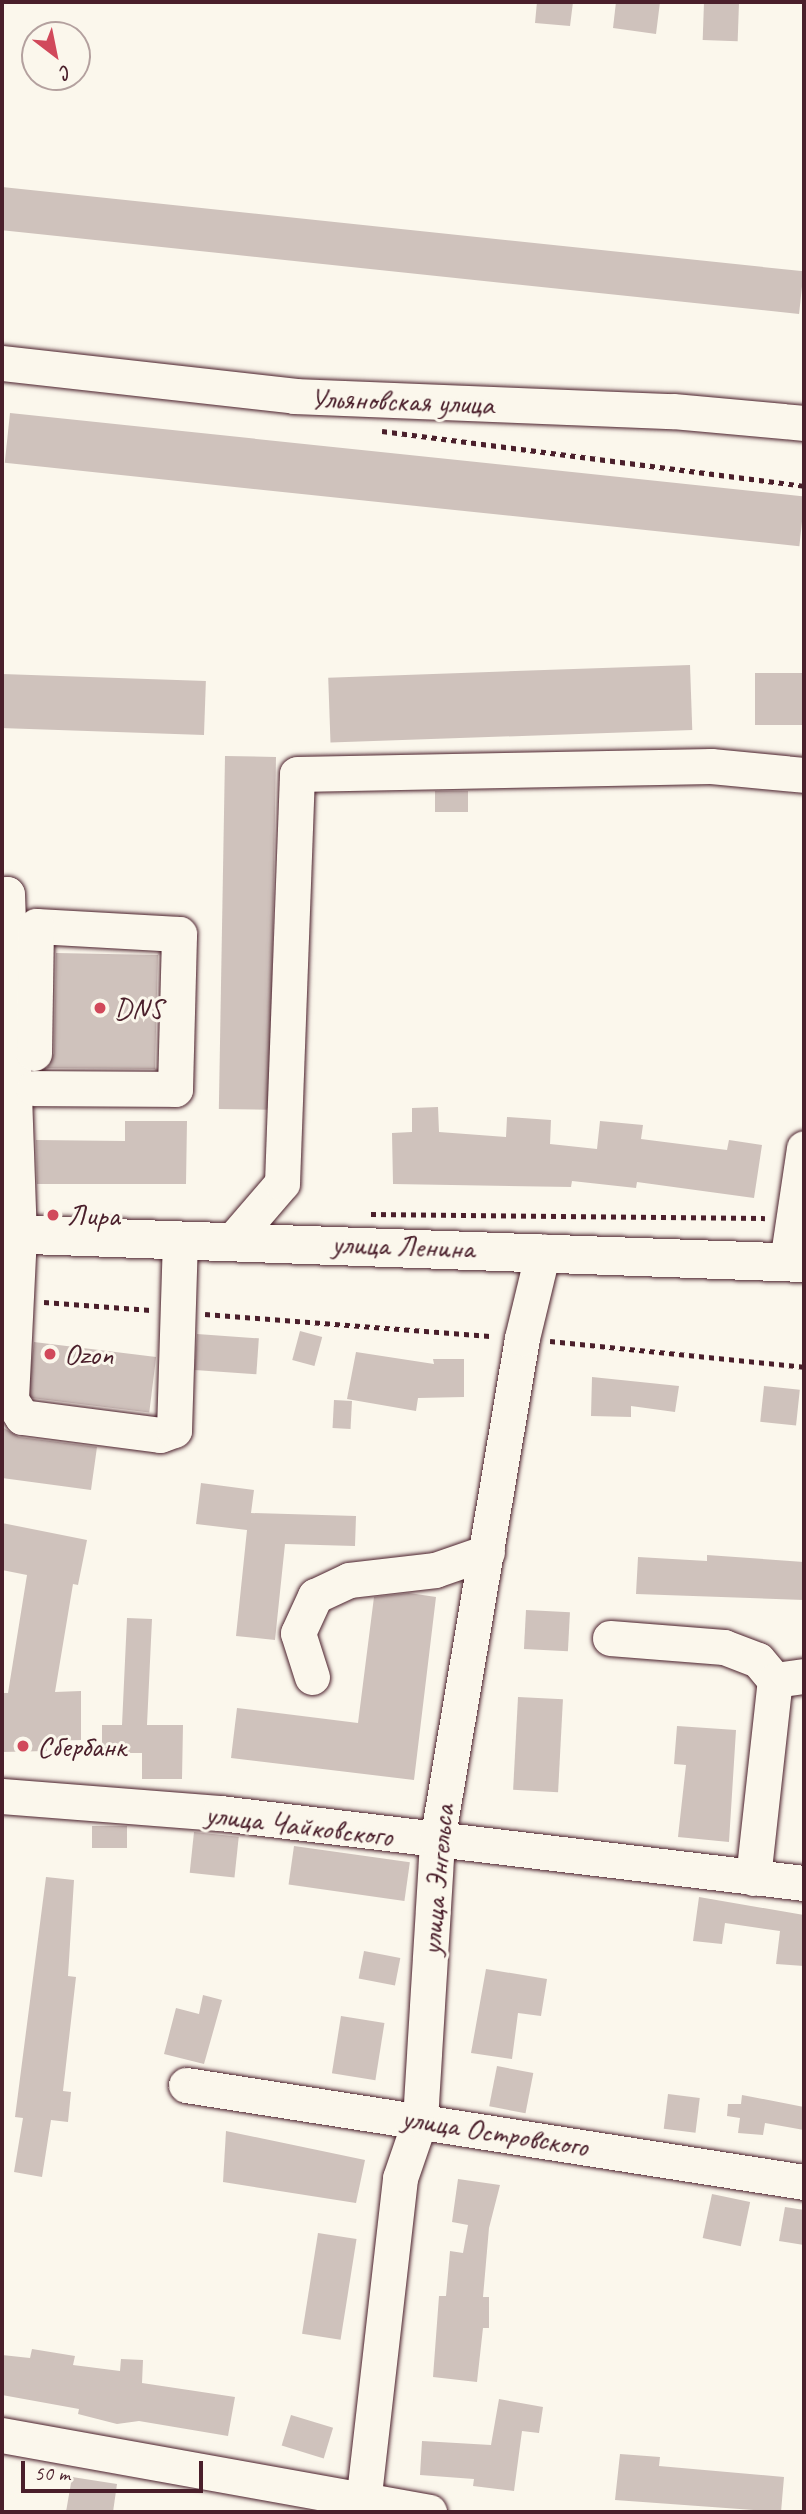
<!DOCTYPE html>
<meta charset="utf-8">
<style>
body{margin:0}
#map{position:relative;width:806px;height:2514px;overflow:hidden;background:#fbf7ec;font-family:Caveat,sans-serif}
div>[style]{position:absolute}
.building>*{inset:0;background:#cfc2bc;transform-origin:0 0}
.path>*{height:4.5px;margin-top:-2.25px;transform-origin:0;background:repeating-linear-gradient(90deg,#4a1f2b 0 5px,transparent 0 10px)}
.roads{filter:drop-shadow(0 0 2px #4a1f2b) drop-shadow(0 0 2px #4a1f2b)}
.minor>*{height:35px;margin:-17.5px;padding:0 17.5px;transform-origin:17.5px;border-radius:17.5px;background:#fbf7ec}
.major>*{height:38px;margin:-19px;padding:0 19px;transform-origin:19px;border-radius:19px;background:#fbf7ec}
.dots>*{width:19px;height:19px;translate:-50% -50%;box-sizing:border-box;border:4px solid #fbf7ec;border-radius:50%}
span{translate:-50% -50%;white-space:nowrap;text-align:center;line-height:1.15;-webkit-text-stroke:6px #fbf7ec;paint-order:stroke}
.street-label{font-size:30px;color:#4a1f2b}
.poi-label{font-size:30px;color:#4a1f2b}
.left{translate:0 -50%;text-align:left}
.frame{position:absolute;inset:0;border:4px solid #4a1f2b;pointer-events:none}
.north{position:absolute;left:21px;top:21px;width:70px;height:70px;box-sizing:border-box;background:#fbf7ec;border:2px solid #b4a19f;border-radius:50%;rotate:148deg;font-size:19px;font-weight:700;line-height:28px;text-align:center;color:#4a1f2b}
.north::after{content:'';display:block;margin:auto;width:24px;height:32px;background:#d1495b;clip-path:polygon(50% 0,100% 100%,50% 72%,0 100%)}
.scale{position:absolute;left:21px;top:2461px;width:182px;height:32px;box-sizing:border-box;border:4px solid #4a1f2b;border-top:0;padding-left:9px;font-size:21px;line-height:24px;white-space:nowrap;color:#4a1f2b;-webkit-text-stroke:5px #fbf7ec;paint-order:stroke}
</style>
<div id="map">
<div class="building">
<i style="clip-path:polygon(537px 2px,573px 2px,570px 26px,535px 23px)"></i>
<i style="clip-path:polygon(616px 2px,660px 2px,656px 34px,613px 28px)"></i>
<i style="left:704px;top:2px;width:35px;height:38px;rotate:2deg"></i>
<i style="left:2px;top:187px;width:806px;height:43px;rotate:6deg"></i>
<i style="left:10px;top:413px;width:799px;height:50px;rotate:6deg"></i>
<i style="left:690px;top:665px;width:65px;height:362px;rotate:88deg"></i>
<i style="left:804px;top:673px;width:52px;height:49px;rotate:90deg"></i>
<i style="left:2px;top:674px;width:204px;height:54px;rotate:2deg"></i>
<i style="left:225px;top:756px;width:51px;height:353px;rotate:1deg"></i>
<i style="left:435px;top:791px;width:33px;height:21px"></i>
<i style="clip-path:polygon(56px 953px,158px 955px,155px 1069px,47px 1068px,54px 1053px)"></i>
<i style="clip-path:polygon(438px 1107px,439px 1132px,506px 1137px,507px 1117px,551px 1120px,550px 1144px,597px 1149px,600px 1121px,643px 1125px,641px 1139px,727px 1150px,729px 1140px,762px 1145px,754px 1198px,637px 1182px,636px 1188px,572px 1181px,571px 1187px,393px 1184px,392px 1133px,412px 1132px,412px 1108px)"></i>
<i style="clip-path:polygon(125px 1121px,187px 1121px,186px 1184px,37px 1184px,36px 1140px,125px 1141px)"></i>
<i style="left:300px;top:1331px;width:23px;height:30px;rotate:15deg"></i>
<i style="left:197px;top:1334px;width:62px;height:36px;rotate:4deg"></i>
<i style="left:34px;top:1342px;width:123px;height:56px;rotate:7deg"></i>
<i style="clip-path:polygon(356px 1352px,434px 1364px,433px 1359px,464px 1359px,464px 1397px,418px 1398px,416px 1411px,347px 1399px)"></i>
<i style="clip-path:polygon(592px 1377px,679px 1386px,675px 1412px,631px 1406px,631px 1417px,591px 1416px)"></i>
<i style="left:764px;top:1386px;width:36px;height:36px;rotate:6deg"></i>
<i style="left:334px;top:1400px;width:18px;height:28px;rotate:3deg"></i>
<i style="clip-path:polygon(2px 1427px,19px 1437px,97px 1447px,91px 1490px,2px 1478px)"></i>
<i style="clip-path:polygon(201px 1483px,254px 1490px,251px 1513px,356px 1516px,355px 1546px,285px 1544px,275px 1640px,236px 1636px,247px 1530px,196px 1524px)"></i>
<i style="clip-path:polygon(2px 1523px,87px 1540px,78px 1585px,73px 1584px,55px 1692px,81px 1691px,81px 1740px,46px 1741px,47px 1751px,2px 1752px,2px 1693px,8px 1693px,27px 1575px,2px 1570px)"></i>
<i style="clip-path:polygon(707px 1555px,804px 1562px,804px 1600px,636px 1594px,638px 1557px,707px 1561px)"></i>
<i style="clip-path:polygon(409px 1593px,436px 1597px,414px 1780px,231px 1758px,237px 1708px,358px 1723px,374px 1597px)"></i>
<i style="left:526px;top:1610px;width:44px;height:39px;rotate:3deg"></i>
<i style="clip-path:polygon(127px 1618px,152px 1619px,147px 1725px,183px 1725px,182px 1779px,142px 1779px,142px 1753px,102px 1753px,102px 1725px,122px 1725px)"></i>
<i style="left:518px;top:1697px;width:45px;height:93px;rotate:3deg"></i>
<i style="clip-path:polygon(677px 1726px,736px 1730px,729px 1842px,678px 1837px,686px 1765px,674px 1764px)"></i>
<i style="left:92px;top:1826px;width:35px;height:22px"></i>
<i style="left:194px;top:1832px;width:45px;height:41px;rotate:6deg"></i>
<i style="left:294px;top:1846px;width:117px;height:39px;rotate:8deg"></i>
<i style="clip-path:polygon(46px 1877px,74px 1880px,68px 1976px,76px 1977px,63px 2091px,71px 2092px,68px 2122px,51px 2120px,42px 2177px,14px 2172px,23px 2118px,15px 2117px)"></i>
<i style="clip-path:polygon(699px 1897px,804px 1915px,804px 1966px,776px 1964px,780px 1931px,725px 1923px,722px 1944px,693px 1941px)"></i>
<i style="left:364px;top:1951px;width:37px;height:28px;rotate:11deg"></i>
<i style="clip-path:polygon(486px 1969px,547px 1979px,541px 2016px,518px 2013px,512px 2059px,471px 2053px)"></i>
<i style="clip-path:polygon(203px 1995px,222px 2000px,204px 2064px,164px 2054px,176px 2008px,199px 2014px)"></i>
<i style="left:341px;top:2016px;width:44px;height:58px;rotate:9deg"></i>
<i style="left:497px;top:2066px;width:37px;height:41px;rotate:11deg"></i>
<i style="left:668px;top:2094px;width:32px;height:35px;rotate:7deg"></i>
<i style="clip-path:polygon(742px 2095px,804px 2107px,804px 2130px,765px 2123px,763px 2135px,738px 2133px,740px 2118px,727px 2116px,728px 2104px,741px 2104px)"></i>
<i style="clip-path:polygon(226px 2131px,365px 2160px,356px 2203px,223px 2182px)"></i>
<i style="clip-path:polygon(458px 2179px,500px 2185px,489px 2228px,483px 2297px,489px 2297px,489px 2328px,483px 2328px,477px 2382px,433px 2377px,439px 2296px,446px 2296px,450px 2251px,463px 2253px,468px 2225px,452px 2222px)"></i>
<i style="left:712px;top:2194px;width:39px;height:45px;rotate:12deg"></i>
<i style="clip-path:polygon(785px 2207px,804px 2210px,804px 2245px,779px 2241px)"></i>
<i style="left:318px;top:2233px;width:39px;height:102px;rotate:9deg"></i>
<i style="clip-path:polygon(32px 2349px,75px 2356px,73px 2365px,120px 2371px,121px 2359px,143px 2360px,142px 2383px,235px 2397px,228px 2436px,139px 2421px,117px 2424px,78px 2414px,79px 2409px,2px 2395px,2px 2355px,30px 2358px)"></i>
<i style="clip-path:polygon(499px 2399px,543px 2407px,539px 2433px,522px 2431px,514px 2491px,473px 2486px,474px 2479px,420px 2475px,422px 2441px,491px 2445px)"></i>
<i style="left:291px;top:2415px;width:44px;height:32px;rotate:17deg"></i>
<i style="clip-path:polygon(620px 2454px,660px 2457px,659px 2466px,784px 2477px,781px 2512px,615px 2500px)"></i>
<i style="clip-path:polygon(72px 2477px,117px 2484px,113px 2512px,66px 2512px)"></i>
</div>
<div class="path">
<i style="left:382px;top:431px;width:426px;rotate:7.4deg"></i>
<i style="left:371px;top:1214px;width:394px;rotate:0.6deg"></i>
<i style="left:44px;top:1302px;width:107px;rotate:4.3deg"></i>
<i style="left:205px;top:1314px;width:289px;rotate:4.4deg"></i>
<i style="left:550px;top:1341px;width:255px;rotate:5.8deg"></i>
</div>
<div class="roads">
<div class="minor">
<i style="left:2px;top:363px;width:294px;rotate:6.4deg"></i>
<i style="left:294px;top:396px;width:379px;rotate:2.3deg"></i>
<i style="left:673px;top:411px;width:132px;rotate:5.2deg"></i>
<i style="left:2px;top:895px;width:5px;rotate:-11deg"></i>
<i style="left:7px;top:894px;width:341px;rotate:88deg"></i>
<i style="left:19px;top:1235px;width:165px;rotate:92.8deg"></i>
<i style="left:11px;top:1400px;width:20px;rotate:57deg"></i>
<i style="left:22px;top:1417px;width:139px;rotate:7.4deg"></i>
<i style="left:160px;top:1435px;width:15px;rotate:-20deg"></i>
<i style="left:174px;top:1430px;width:191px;rotate:-88.2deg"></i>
<i style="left:34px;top:1088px;width:141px;rotate:0.4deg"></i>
<i style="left:175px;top:1089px;width:155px;rotate:-88.5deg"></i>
<i style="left:179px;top:934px;width:143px;rotate:-176.8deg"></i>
<i style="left:36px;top:926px;width:127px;rotate:90.9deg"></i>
<i style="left:233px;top:1240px;width:75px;rotate:-49.3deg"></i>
<i style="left:282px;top:1183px;width:409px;rotate:-87.9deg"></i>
<i style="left:297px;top:774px;width:414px;rotate:-1.1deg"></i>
<i style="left:711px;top:766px;width:93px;rotate:5.5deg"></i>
<i style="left:787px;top:1262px;width:115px;rotate:-81.5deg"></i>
<i style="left:610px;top:1638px;width:114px;rotate:4.5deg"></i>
<i style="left:724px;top:1647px;width:36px;rotate:21deg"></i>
<i style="left:758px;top:1660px;width:26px;rotate:50deg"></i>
<i style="left:312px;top:1677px;width:46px;rotate:-107.7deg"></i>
<i style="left:298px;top:1633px;width:41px;rotate:-65.3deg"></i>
<i style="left:315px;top:1596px;width:38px;rotate:-25deg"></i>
<i style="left:349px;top:1580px;width:87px;rotate:-6.6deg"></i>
<i style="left:435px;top:1570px;width:55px;rotate:-19.1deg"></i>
<i style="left:2px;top:1796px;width:219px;rotate:4.5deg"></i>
<i style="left:220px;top:1813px;width:588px;rotate:6.84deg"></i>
<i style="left:753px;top:1878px;width:199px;rotate:-83.7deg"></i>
<i style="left:775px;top:1680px;width:29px;rotate:-8deg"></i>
<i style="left:186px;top:2085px;width:626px;rotate:8.92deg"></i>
<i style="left:2px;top:2435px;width:434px;rotate:10.2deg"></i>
<i style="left:362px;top:2512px;width:336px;rotate:-83.5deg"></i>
<i style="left:400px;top:2178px;width:61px;rotate:-71deg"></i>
<i style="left:420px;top:2120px;width:280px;rotate:-86.5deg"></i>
<i style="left:437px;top:1841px;width:510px;rotate:-80.41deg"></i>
<i style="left:522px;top:1338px;width:89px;rotate:-76.4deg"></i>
</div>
<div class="major">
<i style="left:2px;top:1234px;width:803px;rotate:2.07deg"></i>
</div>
</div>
<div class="dots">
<i style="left:100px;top:1008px;background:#d1495b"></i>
<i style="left:53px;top:1215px;background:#d1495b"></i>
<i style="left:50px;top:1354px;background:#d1495b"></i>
<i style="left:23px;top:1746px;background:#d1495b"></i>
</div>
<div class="street-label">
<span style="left:402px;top:401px;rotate:2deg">Ульяновская улица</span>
<span style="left:403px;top:1246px;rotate:2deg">улица Ленина</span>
<span style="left:299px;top:1825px;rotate:7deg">улица Чайковского</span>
<span style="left:437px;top:1880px;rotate:-85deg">улица Энгельса</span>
<span style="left:495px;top:2132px;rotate:9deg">улица Островского</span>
</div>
<div class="poi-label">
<span class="left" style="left:114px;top:1008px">DNS</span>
<span class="left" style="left:67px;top:1215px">Лира</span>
<span class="left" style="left:64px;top:1354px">Ozon</span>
<span class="left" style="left:37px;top:1746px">Сбербанк</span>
</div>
<div class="frame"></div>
<div class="north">С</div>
<div class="scale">50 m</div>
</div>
